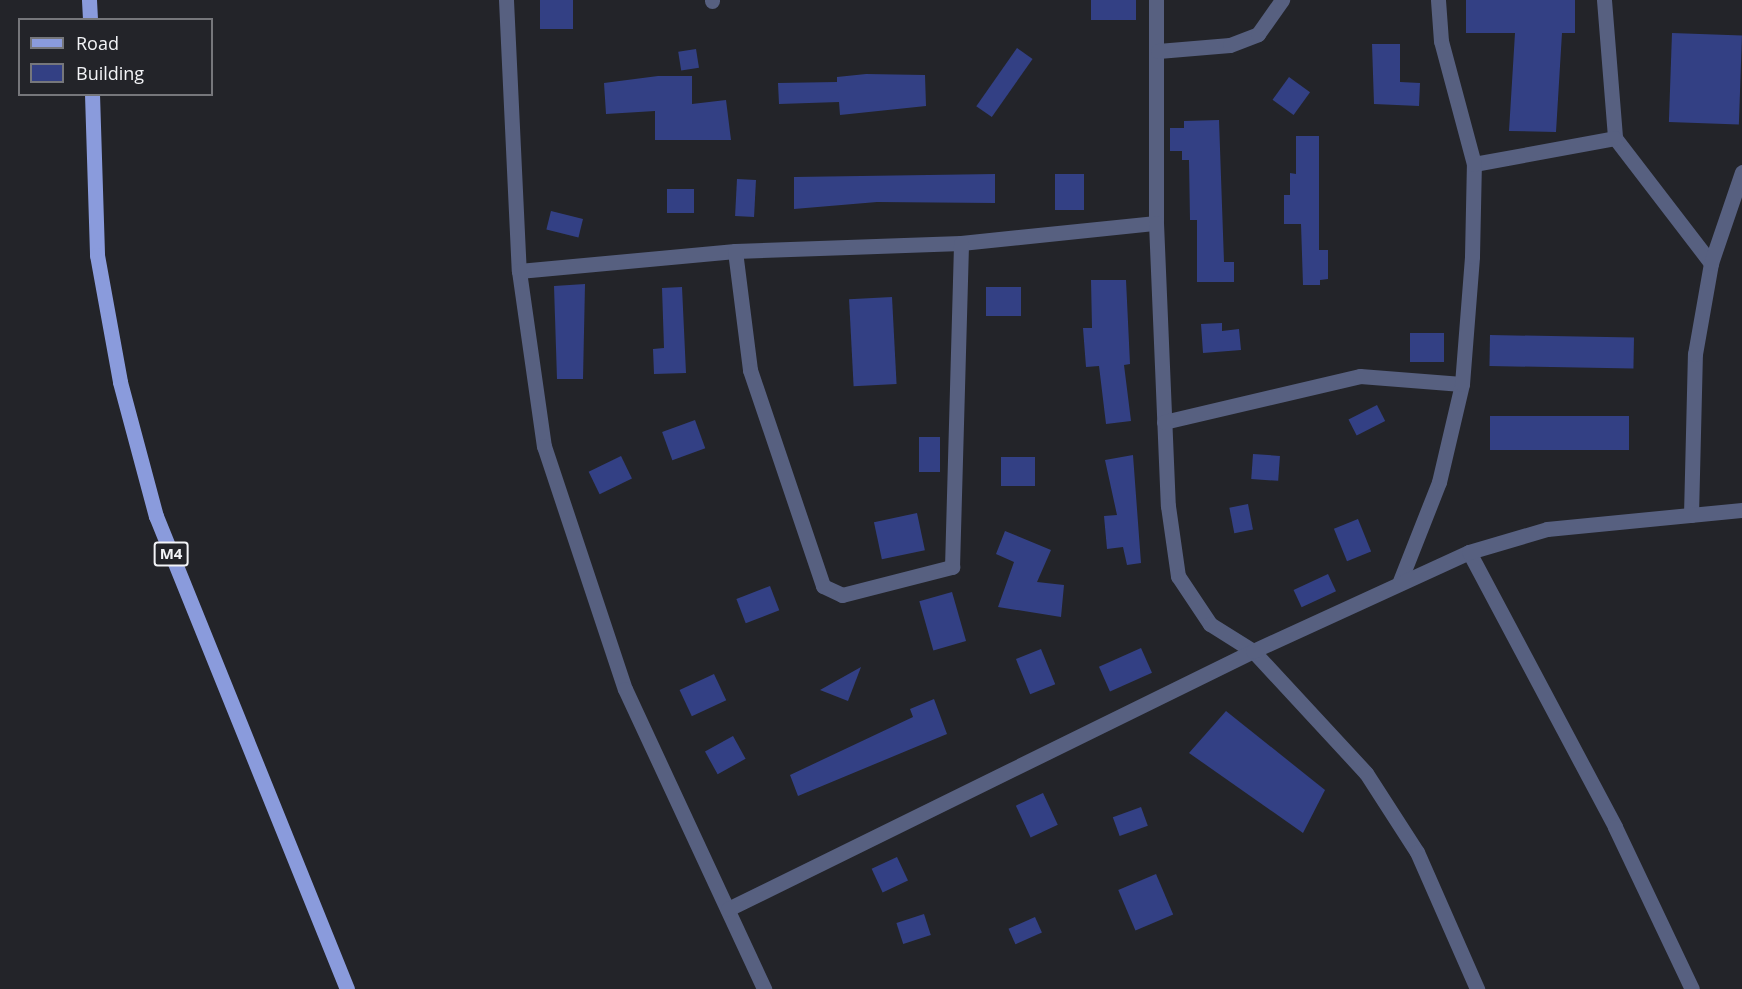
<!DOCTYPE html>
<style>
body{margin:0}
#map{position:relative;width:1742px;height:989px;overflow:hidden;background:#232429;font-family:"Open Sans",sans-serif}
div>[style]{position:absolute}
.building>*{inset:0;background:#334084;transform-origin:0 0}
.minor>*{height:15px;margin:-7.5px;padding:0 7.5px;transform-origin:7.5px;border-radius:7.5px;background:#576080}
.primary>*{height:15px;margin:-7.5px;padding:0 7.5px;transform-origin:7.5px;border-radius:7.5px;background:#8a9bdc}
span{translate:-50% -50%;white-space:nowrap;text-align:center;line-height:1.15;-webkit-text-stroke:4.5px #232429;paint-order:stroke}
.shield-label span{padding:2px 4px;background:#232429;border:2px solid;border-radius:4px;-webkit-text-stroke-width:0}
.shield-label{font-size:15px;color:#f3f4f7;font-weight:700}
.legend{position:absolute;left:18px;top:18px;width:195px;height:78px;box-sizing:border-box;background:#232429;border:2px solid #76777b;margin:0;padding:8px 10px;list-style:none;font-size:18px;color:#f3f4f7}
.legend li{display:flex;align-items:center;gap:12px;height:30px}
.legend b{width:30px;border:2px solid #76777b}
</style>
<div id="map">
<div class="building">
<i style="left:540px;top:0;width:33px;height:29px"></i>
<i style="left:1091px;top:0;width:45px;height:20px"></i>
<i style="clip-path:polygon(1466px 0,1575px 0,1575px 33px,1562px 33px,1556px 132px,1509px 131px,1515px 33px,1466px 33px)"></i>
<i style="left:1672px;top:33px;width:70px;height:89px;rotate:2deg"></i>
<i style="clip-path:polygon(1372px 44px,1400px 44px,1400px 82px,1420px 83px,1419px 106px,1374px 104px)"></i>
<i style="left:1017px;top:48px;width:19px;height:71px;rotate:35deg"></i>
<i style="left:696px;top:49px;width:19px;height:18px;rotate:81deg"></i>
<i style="clip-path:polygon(866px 74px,925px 75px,926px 106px,840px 115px,839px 102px,779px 104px,778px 83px,837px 82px,837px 77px)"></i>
<i style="clip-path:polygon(658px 76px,692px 76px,692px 104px,726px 100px,731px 140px,655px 140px,655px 111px,606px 114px,604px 83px)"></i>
<i style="left:1289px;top:77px;width:26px;height:28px;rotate:36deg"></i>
<i style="clip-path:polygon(1219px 120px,1224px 262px,1234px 262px,1234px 282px,1197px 282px,1197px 220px,1190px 220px,1189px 160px,1182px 160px,1182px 151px,1170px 151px,1170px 128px,1184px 128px,1184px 121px)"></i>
<i style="clip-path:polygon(1296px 136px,1319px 136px,1319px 250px,1328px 250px,1328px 279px,1320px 280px,1320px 285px,1303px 285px,1301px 224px,1284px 224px,1284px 195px,1290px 195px,1290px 173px,1296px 174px)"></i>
<i style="clip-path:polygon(995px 174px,995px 203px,877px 202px,794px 209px,794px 177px)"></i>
<i style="left:1084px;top:174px;width:36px;height:29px;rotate:90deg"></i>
<i style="left:737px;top:179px;width:19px;height:37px;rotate:3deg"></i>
<i style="left:667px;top:189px;width:27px;height:24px"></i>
<i style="left:551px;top:211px;width:33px;height:19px;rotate:14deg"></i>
<i style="clip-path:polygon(1091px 280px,1126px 280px,1130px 364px,1124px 365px,1131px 421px,1106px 424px,1099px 366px,1086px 367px,1083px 328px,1092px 328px)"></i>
<i style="clip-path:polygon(585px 284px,583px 379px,557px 379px,554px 286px)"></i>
<i style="clip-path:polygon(682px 287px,686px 373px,654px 374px,653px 349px,664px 348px,662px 288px)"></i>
<i style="left:986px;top:287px;width:35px;height:29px"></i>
<i style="left:892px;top:297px;width:87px;height:43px;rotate:87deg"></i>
<i style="clip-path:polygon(1222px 323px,1222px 331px,1239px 329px,1241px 350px,1203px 353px,1201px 324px)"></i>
<i style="left:1410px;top:333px;width:34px;height:29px"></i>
<i style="left:1490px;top:335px;width:144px;height:31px;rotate:1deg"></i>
<i style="left:1377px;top:405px;width:18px;height:32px;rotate:63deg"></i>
<i style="left:1490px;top:416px;width:139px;height:34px"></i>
<i style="left:695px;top:420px;width:30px;height:35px;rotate:70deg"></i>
<i style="left:940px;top:437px;width:35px;height:21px;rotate:90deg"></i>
<i style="left:1253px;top:454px;width:27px;height:25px;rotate:4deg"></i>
<i style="clip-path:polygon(1133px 455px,1141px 563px,1127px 565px,1123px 547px,1107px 549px,1104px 516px,1117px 515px,1105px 460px)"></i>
<i style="left:621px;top:456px;width:25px;height:36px;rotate:64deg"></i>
<i style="left:1035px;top:457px;width:29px;height:34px;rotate:90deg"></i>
<i style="left:1248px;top:504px;width:26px;height:19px;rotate:79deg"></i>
<i style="left:917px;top:513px;width:38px;height:44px;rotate:78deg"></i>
<i style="left:1358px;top:519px;width:35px;height:26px;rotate:68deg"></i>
<i style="clip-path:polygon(1005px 531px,1051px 550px,1037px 582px,1064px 585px,1061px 617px,998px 607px,1014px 562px,996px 554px)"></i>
<i style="left:1328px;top:574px;width:19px;height:38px;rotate:65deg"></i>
<i style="left:770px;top:586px;width:26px;height:36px;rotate:69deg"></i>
<i style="left:952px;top:592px;width:51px;height:34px;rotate:74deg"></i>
<i style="left:1141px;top:648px;width:27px;height:46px;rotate:66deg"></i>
<i style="left:1041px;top:649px;width:38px;height:27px;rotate:68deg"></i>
<i style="clip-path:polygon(861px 667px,848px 701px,820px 690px)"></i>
<i style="left:714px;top:674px;width:29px;height:38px;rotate:65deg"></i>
<i style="clip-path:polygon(934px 699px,947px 734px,798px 796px,790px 775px,913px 717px,910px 709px)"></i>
<i style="clip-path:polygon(1226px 711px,1325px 790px,1303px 833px,1189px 753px)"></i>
<i style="left:733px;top:736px;width:26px;height:32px;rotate:61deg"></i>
<i style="left:1043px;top:793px;width:35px;height:30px;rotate:65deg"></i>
<i style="left:1141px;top:807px;width:20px;height:30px;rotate:70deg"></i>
<i style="left:897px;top:857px;width:26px;height:28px;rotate:65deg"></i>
<i style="left:1156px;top:874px;width:44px;height:41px;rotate:67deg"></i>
<i style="left:924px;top:914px;width:22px;height:29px;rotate:72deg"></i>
<i style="left:1035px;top:917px;width:17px;height:29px;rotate:66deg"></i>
</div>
<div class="minor">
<i style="left:506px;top:0;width:271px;rotate:87.3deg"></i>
<i style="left:519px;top:271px;width:217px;rotate:-5.3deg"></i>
<i style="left:735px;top:251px;width:226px;rotate:-2deg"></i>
<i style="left:961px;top:243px;width:196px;rotate:-5.9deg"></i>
<i style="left:712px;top:0;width:1px;rotate:90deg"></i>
<i style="left:1156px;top:0;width:223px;rotate:90deg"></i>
<i style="left:1156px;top:223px;width:283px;rotate:87.6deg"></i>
<i style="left:1168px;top:506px;width:71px;rotate:81.9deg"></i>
<i style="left:1178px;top:576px;width:58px;rotate:56.3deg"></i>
<i style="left:1210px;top:624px;width:51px;rotate:32.1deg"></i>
<i style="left:1253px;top:651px;width:166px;rotate:47.2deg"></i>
<i style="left:1366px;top:773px;width:94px;rotate:57.2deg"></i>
<i style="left:1417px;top:852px;width:150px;rotate:66.3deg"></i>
<i style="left:1604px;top:0;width:138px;rotate:85.4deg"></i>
<i style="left:1615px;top:138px;width:158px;rotate:52.5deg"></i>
<i style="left:1158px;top:51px;width:72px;rotate:-4.8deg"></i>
<i style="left:1230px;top:45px;width:30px;rotate:-21deg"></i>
<i style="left:1258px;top:34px;width:42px;rotate:-54.8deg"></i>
<i style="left:1474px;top:164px;width:143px;rotate:-10.4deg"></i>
<i style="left:735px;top:251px;width:120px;rotate:82.8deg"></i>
<i style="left:750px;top:370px;width:228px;rotate:71.3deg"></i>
<i style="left:823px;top:586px;width:21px;rotate:25deg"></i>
<i style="left:842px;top:595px;width:114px;rotate:-14.3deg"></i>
<i style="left:952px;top:567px;width:324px;rotate:-88.4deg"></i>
<i style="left:519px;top:271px;width:177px;rotate:81.9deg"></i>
<i style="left:544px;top:446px;width:256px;rotate:71.6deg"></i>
<i style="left:625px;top:689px;width:331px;rotate:65.1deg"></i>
<i style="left:1164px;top:422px;width:201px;rotate:-13.2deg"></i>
<i style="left:1360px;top:376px;width:102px;rotate:4.5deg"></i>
<i style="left:1691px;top:515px;width:161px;rotate:-88.6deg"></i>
<i style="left:1695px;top:354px;width:92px;rotate:-80deg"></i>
<i style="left:1711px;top:263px;width:96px;rotate:-71.2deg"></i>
<i style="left:1469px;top:552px;width:311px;rotate:62deg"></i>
<i style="left:1615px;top:827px;width:179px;rotate:64.6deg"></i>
<i style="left:1400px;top:581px;width:106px;rotate:-68.5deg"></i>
<i style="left:1439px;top:482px;width:101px;rotate:-76.8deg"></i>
<i style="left:1462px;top:384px;width:128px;rotate:-85.5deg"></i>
<i style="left:1472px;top:256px;width:92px;rotate:-88.8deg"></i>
<i style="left:1474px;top:164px;width:127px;rotate:-105deg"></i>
<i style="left:1441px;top:41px;width:41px;rotate:-94.2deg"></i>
<i style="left:728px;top:909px;width:585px;rotate:-26.17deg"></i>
<i style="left:1253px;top:651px;width:238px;rotate:-24.6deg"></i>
<i style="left:1469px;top:552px;width:81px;rotate:-16.4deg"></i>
<i style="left:1547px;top:529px;width:196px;rotate:-5.6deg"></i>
</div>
<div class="primary">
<i style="left:89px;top:0;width:20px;rotate:87deg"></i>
<i style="left:92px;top:94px;width:161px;rotate:88.2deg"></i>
<i style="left:97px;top:255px;width:129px;rotate:79.7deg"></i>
<i style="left:120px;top:382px;width:139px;rotate:75deg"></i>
<i style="left:156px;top:516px;width:510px;rotate:68.01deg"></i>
</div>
<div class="shield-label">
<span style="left:171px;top:554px">M4</span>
</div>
<ul class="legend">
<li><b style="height:8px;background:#8a9bdc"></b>Road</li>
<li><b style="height:16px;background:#334084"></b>Building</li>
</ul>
</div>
